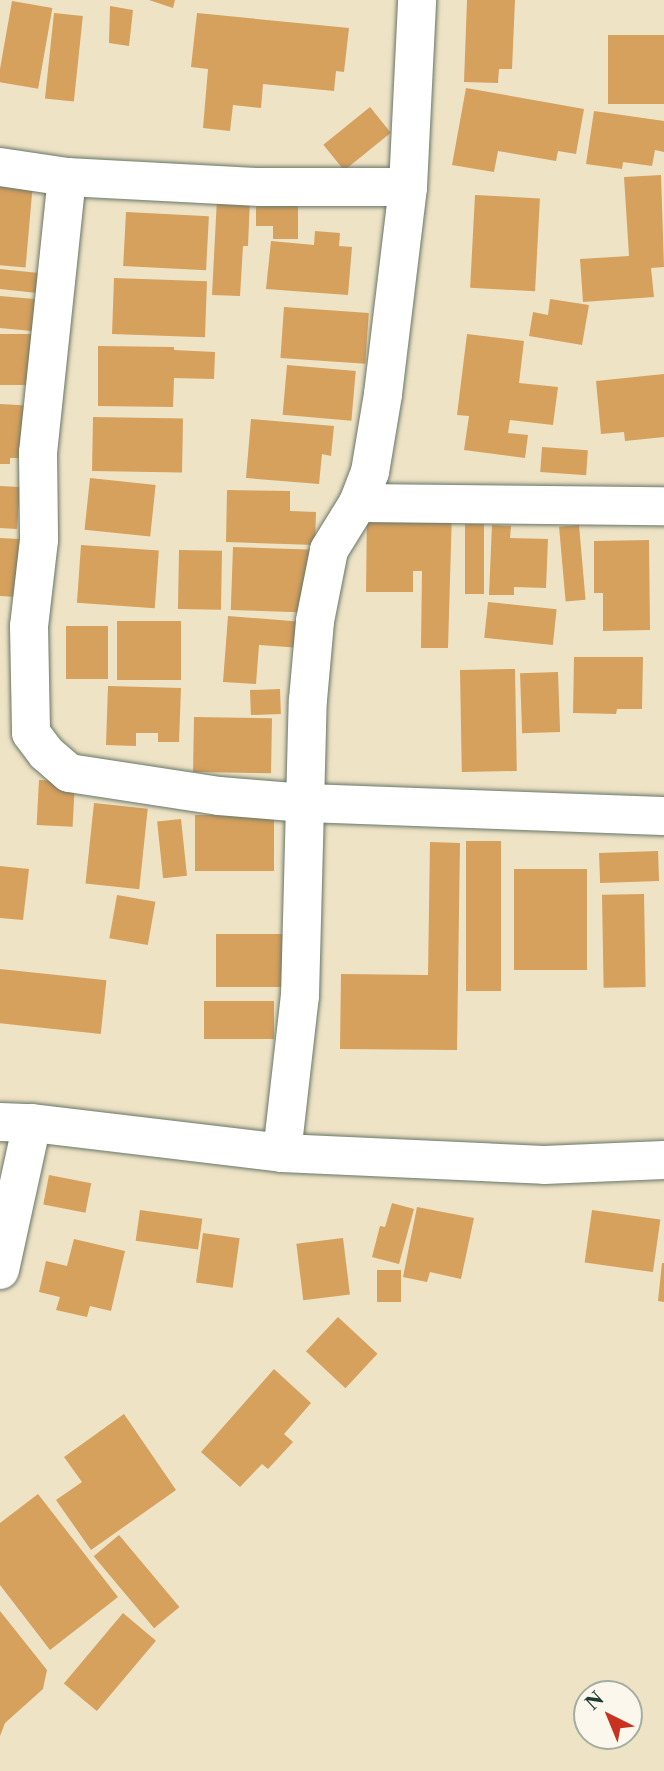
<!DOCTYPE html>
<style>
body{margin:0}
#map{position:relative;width:664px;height:1771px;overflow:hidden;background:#efe3c6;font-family:"Libre Caslon Text",serif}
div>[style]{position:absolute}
.building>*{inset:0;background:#d6a05d;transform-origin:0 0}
.roads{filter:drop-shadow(0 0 2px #687767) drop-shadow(0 0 2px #687767)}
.street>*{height:38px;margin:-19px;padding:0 19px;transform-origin:19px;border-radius:19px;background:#fff}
span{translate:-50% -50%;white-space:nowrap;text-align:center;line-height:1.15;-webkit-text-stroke:6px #fbf7ec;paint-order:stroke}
.north{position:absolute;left:573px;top:1680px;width:70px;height:70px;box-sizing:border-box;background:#fbf7ec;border:2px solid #a3ada2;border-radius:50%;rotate:317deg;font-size:19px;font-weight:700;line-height:28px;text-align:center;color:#1f3d34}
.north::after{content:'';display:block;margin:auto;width:24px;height:32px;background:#c8321e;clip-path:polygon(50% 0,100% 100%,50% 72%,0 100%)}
</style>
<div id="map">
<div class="building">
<i style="clip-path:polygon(149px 0,175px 0,173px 8px)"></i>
<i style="clip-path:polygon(467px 0,515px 0,512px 69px,499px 69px,498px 83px,464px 82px)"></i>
<i style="left:12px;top:1px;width:41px;height:82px;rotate:10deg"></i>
<i style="clip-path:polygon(110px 6px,133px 10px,129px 46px,109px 43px)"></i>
<i style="left:54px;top:13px;width:29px;height:86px;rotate:6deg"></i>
<i style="clip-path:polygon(197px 13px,349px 28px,344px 72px,336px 71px,334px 91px,263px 84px,261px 108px,233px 105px,230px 131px,203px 128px,208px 69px,191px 67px)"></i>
<i style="left:608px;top:35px;width:56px;height:69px"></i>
<i style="clip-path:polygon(466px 88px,584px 109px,576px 154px,558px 151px,556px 161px,498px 151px,494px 172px,452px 165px)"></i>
<i style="left:370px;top:107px;width:33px;height:60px;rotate:51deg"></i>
<i style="clip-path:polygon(594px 111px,664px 121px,664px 152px,655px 150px,652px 166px,623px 162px,622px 169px,586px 164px)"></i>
<i style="clip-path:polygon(661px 175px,664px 267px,651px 268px,654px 297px,583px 302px,580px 259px,629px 256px,624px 177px)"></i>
<i style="left:0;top:181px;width:33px;height:84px;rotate:5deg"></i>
<i style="left:475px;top:195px;width:65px;height:93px;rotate:3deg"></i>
<i style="clip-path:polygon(217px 198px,250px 199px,248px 246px,243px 246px,240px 296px,212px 295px)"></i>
<i style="clip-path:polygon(256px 200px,298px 200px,298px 239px,273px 239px,273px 226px,256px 226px)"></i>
<i style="left:126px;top:212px;width:83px;height:54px;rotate:3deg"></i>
<i style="clip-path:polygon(315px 231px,340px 233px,339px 246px,352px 247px,348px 295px,266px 289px,271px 241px,314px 245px)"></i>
<i style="left:0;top:269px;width:51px;height:20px;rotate:6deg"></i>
<i style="left:114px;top:278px;width:93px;height:56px;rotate:2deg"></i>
<i style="left:0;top:296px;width:35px;height:32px;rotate:5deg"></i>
<i style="clip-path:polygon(550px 299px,589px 305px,582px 345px,529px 336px,533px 312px,548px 315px)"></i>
<i style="left:284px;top:307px;width:85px;height:51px;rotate:4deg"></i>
<i style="left:0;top:334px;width:33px;height:51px"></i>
<i style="clip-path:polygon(467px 334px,524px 341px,519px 383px,558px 387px,553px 425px,510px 420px,508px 433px,528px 435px,525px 458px,464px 450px,469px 416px,457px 415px)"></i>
<i style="clip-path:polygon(98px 346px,174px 347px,174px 350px,215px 352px,214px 379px,174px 378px,173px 407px,98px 406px)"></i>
<i style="left:287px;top:365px;width:69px;height:50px;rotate:5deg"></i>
<i style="clip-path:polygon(664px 374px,664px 437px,625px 441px,624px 432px,601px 434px,596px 381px)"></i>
<i style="clip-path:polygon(0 404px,37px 406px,25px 458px,10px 458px,10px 464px,0 464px)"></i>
<i style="left:93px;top:417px;width:90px;height:54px;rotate:1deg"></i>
<i style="clip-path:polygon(251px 419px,334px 426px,331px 456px,322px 454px,319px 484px,246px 478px)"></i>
<i style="left:542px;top:447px;width:46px;height:25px;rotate:4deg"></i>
<i style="left:90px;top:478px;width:66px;height:52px;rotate:6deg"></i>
<i style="clip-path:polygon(0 486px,20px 487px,17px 529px,0 528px)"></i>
<i style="clip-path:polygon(227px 490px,290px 491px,290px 511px,316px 512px,315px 545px,226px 542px)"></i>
<i style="clip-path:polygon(367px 511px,452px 511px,448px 648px,421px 648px,422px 571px,413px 571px,413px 592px,366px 592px)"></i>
<i style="left:465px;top:524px;width:19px;height:70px"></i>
<i style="clip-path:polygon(492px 525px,511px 526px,510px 538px,548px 539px,546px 588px,514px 587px,514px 595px,489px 595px)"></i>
<i style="left:579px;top:525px;width:75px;height:20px;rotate:85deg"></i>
<i style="left:0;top:538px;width:33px;height:58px;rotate:3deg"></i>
<i style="clip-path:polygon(649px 540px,650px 630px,603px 631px,603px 593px,594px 593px,594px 541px)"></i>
<i style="left:81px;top:545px;width:78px;height:58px;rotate:4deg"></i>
<i style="left:233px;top:547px;width:82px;height:63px;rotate:2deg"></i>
<i style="left:179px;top:550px;width:43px;height:59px;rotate:1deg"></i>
<i style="left:488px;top:602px;width:69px;height:36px;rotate:6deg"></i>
<i style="clip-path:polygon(228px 616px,304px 622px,302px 648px,259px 645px,256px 684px,223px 682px)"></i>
<i style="left:181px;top:621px;width:59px;height:64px;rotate:90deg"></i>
<i style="left:108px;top:626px;width:53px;height:42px;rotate:90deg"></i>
<i style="clip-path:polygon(574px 657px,643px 657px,642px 709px,617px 709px,616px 714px,573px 713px)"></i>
<i style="left:515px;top:669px;width:102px;height:55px;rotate:89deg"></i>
<i style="left:558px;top:672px;width:60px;height:38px;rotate:88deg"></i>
<i style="clip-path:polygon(108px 686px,181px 688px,179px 742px,158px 742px,158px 733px,136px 733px,136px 746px,106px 745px)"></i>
<i style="left:280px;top:689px;width:25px;height:30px;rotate:88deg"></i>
<i style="left:194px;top:717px;width:78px;height:55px;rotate:1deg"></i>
<i style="left:39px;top:780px;width:36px;height:45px;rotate:3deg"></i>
<i style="left:94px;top:803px;width:54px;height:81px;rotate:6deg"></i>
<i style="left:274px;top:815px;width:56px;height:79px;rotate:90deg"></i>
<i style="left:181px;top:819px;width:57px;height:24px;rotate:84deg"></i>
<i style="left:466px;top:841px;width:35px;height:150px"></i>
<i style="clip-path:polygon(430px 842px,460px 843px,457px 1050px,340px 1049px,341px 974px,428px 975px)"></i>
<i style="left:658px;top:851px;width:30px;height:59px;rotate:88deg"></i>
<i style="clip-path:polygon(0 866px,29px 869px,23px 920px,0 918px)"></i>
<i style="left:587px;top:869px;width:101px;height:73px;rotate:90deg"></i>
<i style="left:644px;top:894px;width:93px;height:42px;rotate:89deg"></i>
<i style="left:117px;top:895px;width:39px;height:44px;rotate:10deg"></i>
<i style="left:216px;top:934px;width:69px;height:53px"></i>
<i style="left:0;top:969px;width:107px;height:54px;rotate:6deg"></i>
<i style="left:204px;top:1001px;width:70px;height:38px"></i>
<i style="left:49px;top:1175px;width:43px;height:30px;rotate:11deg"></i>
<i style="clip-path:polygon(392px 1203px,414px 1209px,399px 1264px,372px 1257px,380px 1226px,385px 1227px)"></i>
<i style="clip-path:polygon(417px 1207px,474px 1218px,461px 1279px,430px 1272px,427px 1282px,403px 1277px)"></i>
<i style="left:140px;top:1210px;width:63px;height:31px;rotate:8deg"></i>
<i style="left:592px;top:1210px;width:69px;height:53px;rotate:8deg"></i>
<i style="left:203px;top:1233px;width:37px;height:50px;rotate:8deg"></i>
<i style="left:343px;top:1238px;width:57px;height:47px;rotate:83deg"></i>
<i style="clip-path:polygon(74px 1239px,125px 1251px,111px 1311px,90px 1306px,87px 1317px,56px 1310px,60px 1297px,39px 1292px,46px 1261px,67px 1266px)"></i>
<i style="clip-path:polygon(662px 1263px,664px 1263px,664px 1302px,658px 1301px)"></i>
<i style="left:401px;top:1270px;width:32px;height:24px;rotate:90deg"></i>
<i style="left:338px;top:1317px;width:54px;height:47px;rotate:43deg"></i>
<i style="clip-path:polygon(274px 1369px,311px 1403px,284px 1434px,293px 1442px,268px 1469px,262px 1464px,240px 1487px,201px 1452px)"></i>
<i style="clip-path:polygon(124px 1414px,176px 1490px,91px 1550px,56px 1500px,82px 1482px,64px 1457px)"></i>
<i style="clip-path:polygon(38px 1494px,118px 1597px,50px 1650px,0 1585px,0 1523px)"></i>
<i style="left:119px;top:1535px;width:94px;height:33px;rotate:50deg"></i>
<i style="clip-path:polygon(0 1611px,47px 1670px,43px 1689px,5px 1723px,0 1736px)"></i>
<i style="left:123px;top:1613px;width:43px;height:92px;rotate:40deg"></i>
</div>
<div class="roads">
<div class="street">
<i style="left:0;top:167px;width:68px;rotate:8.5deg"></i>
<i style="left:67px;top:177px;width:193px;rotate:3deg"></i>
<i style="left:260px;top:187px;width:148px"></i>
<i style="left:67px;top:177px;width:277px;rotate:96deg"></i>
<i style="left:38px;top:452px;width:88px;rotate:89.3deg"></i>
<i style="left:39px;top:540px;width:87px;rotate:96.6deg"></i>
<i style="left:29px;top:626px;width:107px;rotate:88.9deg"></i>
<i style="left:31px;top:733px;width:25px;rotate:53deg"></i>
<i style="left:46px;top:753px;width:30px;rotate:41deg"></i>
<i style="left:69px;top:773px;width:152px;rotate:8.7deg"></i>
<i style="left:219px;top:796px;width:86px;rotate:4.7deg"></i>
<i style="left:305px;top:803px;width:359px;rotate:2.1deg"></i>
<i style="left:358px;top:503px;width:306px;rotate:0.6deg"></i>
<i style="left:0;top:1122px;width:32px;rotate:2deg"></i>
<i style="left:32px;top:1123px;width:252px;rotate:6.8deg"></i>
<i style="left:282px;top:1153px;width:262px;rotate:2.6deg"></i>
<i style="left:544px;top:1165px;width:120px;rotate:-2.4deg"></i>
<i style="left:282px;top:1153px;width:158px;rotate:-83.5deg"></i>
<i style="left:300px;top:996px;width:296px;rotate:-88.5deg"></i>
<i style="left:308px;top:700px;width:79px;rotate:-84.9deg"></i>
<i style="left:315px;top:621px;width:72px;rotate:-78.8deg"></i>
<i style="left:329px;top:550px;width:55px;rotate:-58.3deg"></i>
<i style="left:358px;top:503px;width:33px;rotate:-69deg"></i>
<i style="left:370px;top:472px;width:79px;rotate:-80.5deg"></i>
<i style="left:383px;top:394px;width:209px;rotate:-83.1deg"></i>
<i style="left:408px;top:187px;width:187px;rotate:-87.2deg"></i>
<i style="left:0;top:1270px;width:150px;rotate:-77.7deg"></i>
</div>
</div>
<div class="north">N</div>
</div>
